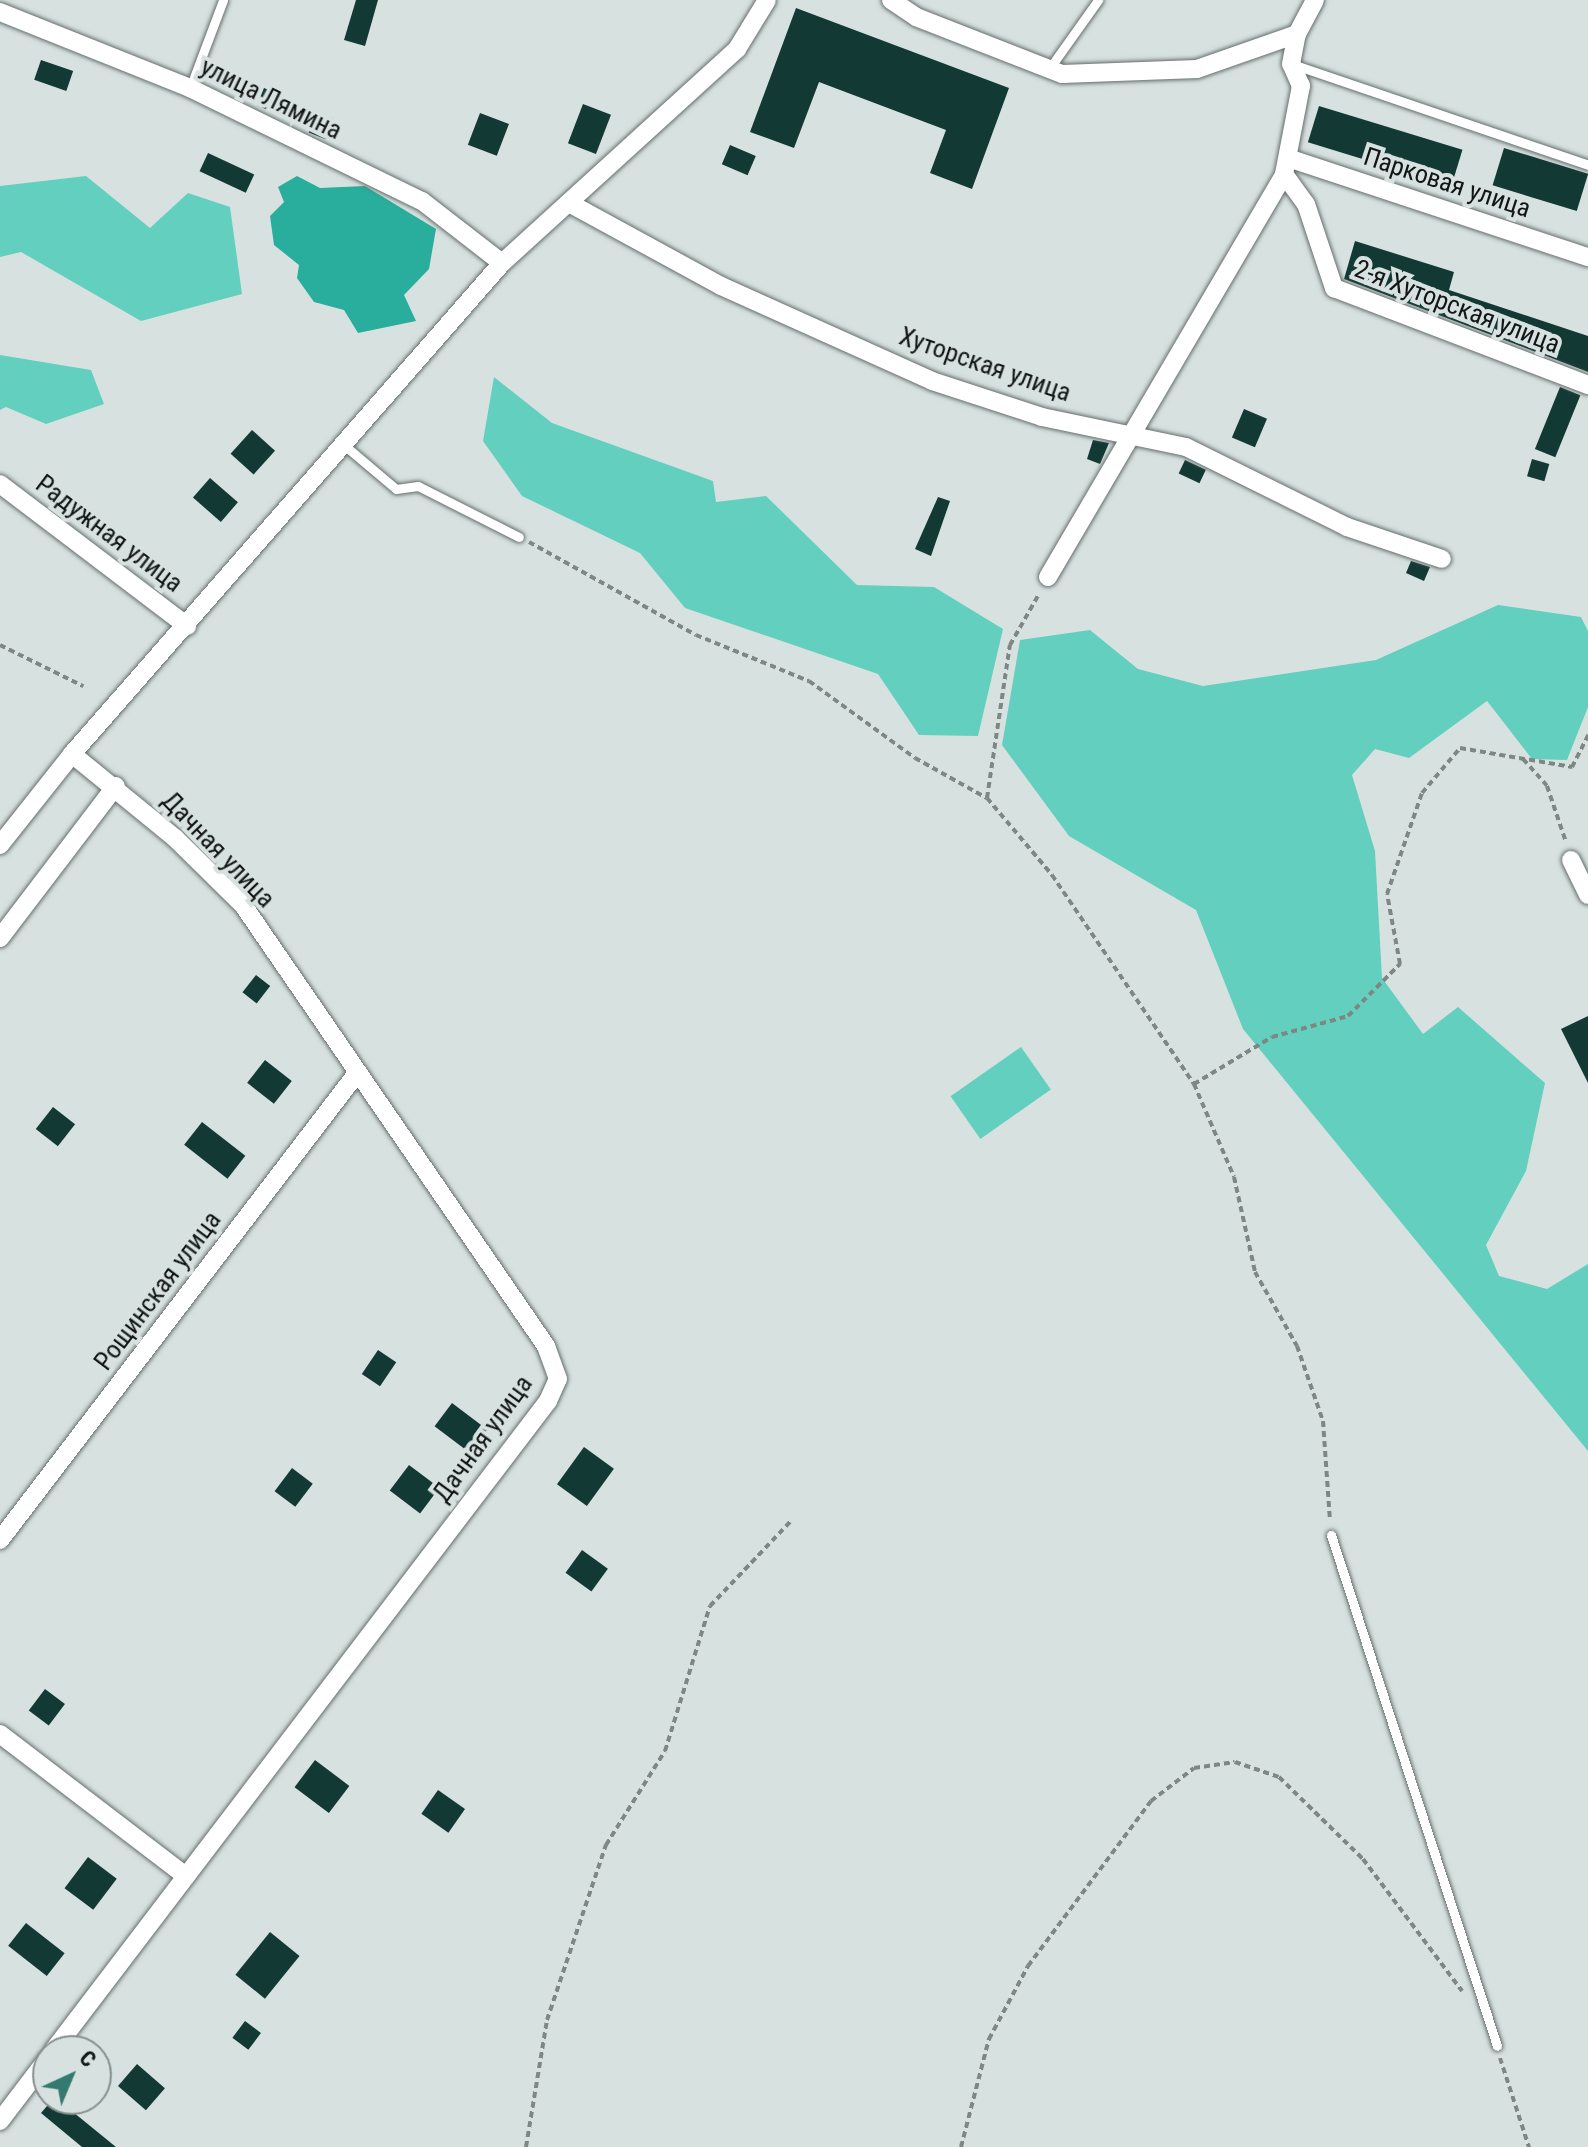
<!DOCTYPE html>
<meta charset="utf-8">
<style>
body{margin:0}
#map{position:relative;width:1588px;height:2147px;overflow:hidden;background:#d7e2e0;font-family:"Roboto Condensed",sans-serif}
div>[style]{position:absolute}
.green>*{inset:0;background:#63cfbe;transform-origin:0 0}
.water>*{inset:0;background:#29ad9c}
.building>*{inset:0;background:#133934;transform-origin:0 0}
.path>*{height:4px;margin-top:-2px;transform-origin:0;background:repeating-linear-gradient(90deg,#7f8785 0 6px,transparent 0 10px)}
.roads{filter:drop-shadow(0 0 2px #656e6c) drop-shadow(0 0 2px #656e6c)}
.service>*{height:9px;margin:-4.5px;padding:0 4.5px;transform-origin:4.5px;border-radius:4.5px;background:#fff}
.minor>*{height:18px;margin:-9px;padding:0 9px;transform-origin:9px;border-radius:9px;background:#fff}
span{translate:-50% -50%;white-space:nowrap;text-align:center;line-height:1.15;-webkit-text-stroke:8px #d7e2e0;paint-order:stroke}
.street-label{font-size:26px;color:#121515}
.north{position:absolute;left:32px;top:2035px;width:80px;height:80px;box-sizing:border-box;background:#d7e2e0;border:2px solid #88908f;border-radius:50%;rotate:44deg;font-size:22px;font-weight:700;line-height:32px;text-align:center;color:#121515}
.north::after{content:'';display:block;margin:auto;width:28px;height:36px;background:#357a6f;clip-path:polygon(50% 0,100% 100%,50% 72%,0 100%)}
</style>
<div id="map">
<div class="green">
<i style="clip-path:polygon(86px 176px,150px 228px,188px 193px,230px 207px,242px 294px,141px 321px,21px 252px,0 257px,0 186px)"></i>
<i style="clip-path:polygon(0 355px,91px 370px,104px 404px,46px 424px,6px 407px,0 410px)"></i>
<i style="clip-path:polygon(494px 377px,552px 423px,713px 481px,716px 502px,766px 496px,857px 585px,934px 587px,1003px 629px,978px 736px,919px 735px,878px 674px,685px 608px,640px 553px,522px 496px,483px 441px)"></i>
<i style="clip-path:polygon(1498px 605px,1581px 617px,1588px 631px,1588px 707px,1567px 760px,1532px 759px,1487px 701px,1409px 758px,1375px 749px,1352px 775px,1375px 851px,1382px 978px,1423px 1034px,1458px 1007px,1545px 1083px,1526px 1171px,1486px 1245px,1499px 1276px,1547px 1289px,1588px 1264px,1588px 1451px,1243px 1029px,1196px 910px,1069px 836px,1002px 745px,1020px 640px,1090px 630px,1138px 669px,1203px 686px,1376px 660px)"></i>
<i style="left:1021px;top:1047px;width:52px;height:86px;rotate:55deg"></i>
</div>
<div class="water">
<i style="clip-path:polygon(297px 176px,320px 188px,365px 186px,436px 229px,429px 269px,404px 295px,416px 321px,358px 333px,344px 310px,314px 302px,297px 278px,299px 265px,274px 245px,270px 216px,284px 202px,278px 187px)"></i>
</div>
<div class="building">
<i style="clip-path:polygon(356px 0,378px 0,365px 46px,344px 40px)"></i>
<i style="clip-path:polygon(796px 8px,1009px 88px,972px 189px,930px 173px,946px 130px,819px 82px,794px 148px,750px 132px)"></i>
<i style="left:41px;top:60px;width:34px;height:21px;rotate:19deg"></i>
<i style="left:264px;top:88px;width:16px;height:19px;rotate:22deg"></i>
<i style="left:583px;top:104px;width:30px;height:42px;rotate:21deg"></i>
<i style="left:1319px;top:106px;width:150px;height:38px;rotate:17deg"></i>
<i style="left:317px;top:112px;width:18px;height:22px;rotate:22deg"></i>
<i style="left:480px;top:113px;width:31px;height:34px;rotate:21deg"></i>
<i style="left:730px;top:145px;width:28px;height:21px;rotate:23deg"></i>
<i style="left:1504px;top:148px;width:88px;height:39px;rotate:17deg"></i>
<i style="left:208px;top:153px;width:51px;height:20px;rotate:25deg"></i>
<i style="clip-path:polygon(1355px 241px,1454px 272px,1449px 290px,1588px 336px,1588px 372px,1344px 279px)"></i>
<i style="left:1560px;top:387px;width:22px;height:67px;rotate:22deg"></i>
<i style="left:1244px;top:409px;width:25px;height:31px;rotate:23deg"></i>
<i style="left:252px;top:430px;width:31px;height:32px;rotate:42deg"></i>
<i style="clip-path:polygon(1093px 440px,1109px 443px,1100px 464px,1087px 459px)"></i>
<i style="left:1532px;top:459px;width:18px;height:18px;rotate:16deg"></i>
<i style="left:1185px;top:460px;width:23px;height:15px;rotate:25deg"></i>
<i style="left:210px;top:478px;width:37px;height:26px;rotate:41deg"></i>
<i style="clip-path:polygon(938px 497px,950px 501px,931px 556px,915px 549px)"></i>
<i style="clip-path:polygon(1411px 561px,1430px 567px,1424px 581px,1406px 573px)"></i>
<i style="left:256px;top:975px;width:18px;height:22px;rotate:38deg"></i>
<i style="clip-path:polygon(1588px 1016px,1588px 1083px,1561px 1029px)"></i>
<i style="left:265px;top:1060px;width:34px;height:29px;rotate:38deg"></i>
<i style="left:53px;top:1107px;width:28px;height:28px;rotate:38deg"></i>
<i style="left:202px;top:1122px;width:55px;height:29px;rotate:38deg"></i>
<i style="left:378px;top:1350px;width:22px;height:29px;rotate:34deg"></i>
<i style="left:452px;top:1403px;width:44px;height:29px;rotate:37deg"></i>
<i style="left:584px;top:1447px;width:37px;height:46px;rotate:36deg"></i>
<i style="left:409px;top:1465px;width:38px;height:32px;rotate:37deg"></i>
<i style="left:292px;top:1468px;width:26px;height:29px;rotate:37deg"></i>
<i style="left:582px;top:1550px;width:32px;height:28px;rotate:36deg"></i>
<i style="left:45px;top:1689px;width:25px;height:27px;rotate:37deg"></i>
<i style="left:315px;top:1760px;width:43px;height:34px;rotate:37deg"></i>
<i style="left:438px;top:1790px;width:33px;height:29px;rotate:35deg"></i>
<i style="left:88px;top:1857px;width:36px;height:39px;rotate:37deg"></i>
<i style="left:26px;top:1923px;width:49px;height:29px;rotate:38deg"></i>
<i style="left:270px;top:1932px;width:38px;height:55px;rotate:39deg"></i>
<i style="left:245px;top:2021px;width:20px;height:21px;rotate:37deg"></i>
<i style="left:137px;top:2064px;width:37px;height:29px;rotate:41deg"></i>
<i style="clip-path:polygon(53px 2099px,57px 2099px,116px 2147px,82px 2147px,41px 2113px)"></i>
</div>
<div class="path">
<i style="left:529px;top:542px;width:191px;rotate:29.1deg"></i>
<i style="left:696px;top:635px;width:122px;rotate:22.2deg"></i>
<i style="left:809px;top:681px;width:131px;rotate:36deg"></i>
<i style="left:915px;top:758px;width:82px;rotate:29.1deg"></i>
<i style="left:987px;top:798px;width:101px;rotate:49.8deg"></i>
<i style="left:1052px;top:875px;width:253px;rotate:55.8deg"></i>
<i style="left:1194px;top:1084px;width:101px;rotate:66.7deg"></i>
<i style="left:1234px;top:1177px;width:97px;rotate:77.5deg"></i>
<i style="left:1255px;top:1272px;width:85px;rotate:60.4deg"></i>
<i style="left:1297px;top:1346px;width:79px;rotate:70.9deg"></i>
<i style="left:1323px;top:1421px;width:100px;rotate:86deg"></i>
<i style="left:0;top:645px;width:93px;rotate:26.3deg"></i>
<i style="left:1523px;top:759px;width:36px;rotate:48deg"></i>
<i style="left:1547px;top:786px;width:59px;rotate:71.3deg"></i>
<i style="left:987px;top:798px;width:155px;rotate:-81.5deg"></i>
<i style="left:1010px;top:645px;width:59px;rotate:-60.4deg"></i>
<i style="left:1194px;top:1084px;width:91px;rotate:-31.1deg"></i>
<i style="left:1272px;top:1037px;width:79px;rotate:-15.4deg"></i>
<i style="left:1348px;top:1016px;width:74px;rotate:-45deg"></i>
<i style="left:1400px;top:964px;width:71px;rotate:-100.5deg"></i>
<i style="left:1387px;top:894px;width:107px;rotate:-70.9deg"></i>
<i style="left:1422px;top:793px;width:59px;rotate:-49.8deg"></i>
<i style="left:1460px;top:748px;width:114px;rotate:9.6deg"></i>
<i style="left:1572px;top:767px;width:36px;rotate:-63deg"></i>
<i style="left:1500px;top:2058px;width:94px;rotate:72deg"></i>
<i style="left:526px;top:2147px;width:129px;rotate:-80.6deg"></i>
<i style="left:547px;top:2020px;width:185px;rotate:-71.4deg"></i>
<i style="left:606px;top:1845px;width:111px;rotate:-57.9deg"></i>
<i style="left:665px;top:1751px;width:152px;rotate:-72.8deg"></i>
<i style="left:710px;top:1606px;width:116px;rotate:-46.4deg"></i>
<i style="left:961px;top:2147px;width:112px;rotate:-75.5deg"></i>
<i style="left:989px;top:2039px;width:83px;rotate:-61.9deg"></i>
<i style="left:1028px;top:1966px;width:206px;rotate:-53.3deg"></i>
<i style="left:1151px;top:1801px;width:54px;rotate:-37.5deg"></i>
<i style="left:1194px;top:1768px;width:41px;rotate:-8.3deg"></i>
<i style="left:1235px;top:1762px;width:46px;rotate:18.8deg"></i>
<i style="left:1279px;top:1777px;width:117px;rotate:44.3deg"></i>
<i style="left:1363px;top:1859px;width:165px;rotate:53.1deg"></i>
</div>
<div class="roads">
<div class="service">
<i style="left:1292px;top:64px;width:313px;rotate:18.8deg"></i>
<i style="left:1049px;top:69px;width:85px;rotate:-54.6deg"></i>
<i style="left:190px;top:88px;width:94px;rotate:-69.4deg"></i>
<i style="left:344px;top:445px;width:68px;rotate:40.2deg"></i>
<i style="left:396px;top:489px;width:22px;rotate:-8deg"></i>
<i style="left:418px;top:486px;width:113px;rotate:26.8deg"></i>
<i style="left:1331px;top:1535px;width:537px;rotate:72deg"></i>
</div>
<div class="minor">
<i style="left:891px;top:0;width:30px;rotate:34deg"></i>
<i style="left:916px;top:17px;width:157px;rotate:21.3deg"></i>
<i style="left:1062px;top:74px;width:135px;rotate:-2.1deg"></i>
<i style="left:1197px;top:69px;width:106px;rotate:-19.3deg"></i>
<i style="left:0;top:12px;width:205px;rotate:21.8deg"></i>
<i style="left:190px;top:88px;width:258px;rotate:26deg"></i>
<i style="left:422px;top:201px;width:101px;rotate:37.8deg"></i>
<i style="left:1291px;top:159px;width:313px;rotate:18.3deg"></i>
<i style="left:1284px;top:174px;width:37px;rotate:54deg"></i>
<i style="left:1306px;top:204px;width:89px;rotate:71.6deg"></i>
<i style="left:1334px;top:288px;width:272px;rotate:20.9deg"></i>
<i style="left:569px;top:203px;width:173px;rotate:28.6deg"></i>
<i style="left:721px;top:286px;width:231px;rotate:24.2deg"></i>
<i style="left:932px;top:381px;width:116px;rotate:18.1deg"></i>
<i style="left:1042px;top:417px;width:147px;rotate:11.8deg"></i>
<i style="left:1186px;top:447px;width:180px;rotate:26.4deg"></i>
<i style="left:1347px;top:527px;width:100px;rotate:18.6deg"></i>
<i style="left:0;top:484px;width:235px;rotate:37.2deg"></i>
<i style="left:1048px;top:577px;width:467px;rotate:-59.6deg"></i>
<i style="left:1284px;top:174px;width:90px;rotate:-79.1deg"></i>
<i style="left:1301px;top:86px;width:24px;rotate:-114deg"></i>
<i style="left:1291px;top:64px;width:31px;rotate:-79deg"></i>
<i style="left:1297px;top:34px;width:38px;rotate:-62deg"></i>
<i style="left:0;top:845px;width:116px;rotate:-51.6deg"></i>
<i style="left:72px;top:754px;width:653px;rotate:-48.79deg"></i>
<i style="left:502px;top:263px;width:318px;rotate:-42.3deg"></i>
<i style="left:737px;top:49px;width:57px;rotate:-58.5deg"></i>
<i style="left:1571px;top:860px;width:39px;rotate:64deg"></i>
<i style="left:0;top:938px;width:191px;rotate:-52.7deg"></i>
<i style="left:0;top:1540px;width:588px;rotate:-52.6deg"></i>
<i style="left:0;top:1734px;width:234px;rotate:37.4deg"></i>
<i style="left:53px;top:2051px;width:817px;rotate:-52.71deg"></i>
<i style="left:548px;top:1401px;width:24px;rotate:-66deg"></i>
<i style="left:558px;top:1379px;width:35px;rotate:-110deg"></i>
<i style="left:546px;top:1346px;width:535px;rotate:-124.49deg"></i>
<i style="left:243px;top:905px;width:95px;rotate:-135.4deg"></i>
<i style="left:175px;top:838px;width:133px;rotate:-140.8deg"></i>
<i style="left:0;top:2121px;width:79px;rotate:-52.7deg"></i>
</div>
</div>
<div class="street-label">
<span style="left:271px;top:99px;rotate:26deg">улица Лямина</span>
<span style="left:1447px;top:183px;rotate:18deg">Парковая улица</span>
<span style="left:1457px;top:307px;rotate:21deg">2-я Хуторская улица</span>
<span style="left:985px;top:365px;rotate:19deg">Хуторская улица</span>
<span style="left:109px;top:534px;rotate:37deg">Радужная улица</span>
<span style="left:218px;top:850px;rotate:46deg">Дачная улица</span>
<span style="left:158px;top:1291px;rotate:-53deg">Рощинская улица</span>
<span style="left:483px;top:1439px;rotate:-54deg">Дачная улица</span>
</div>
<div class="north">С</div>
</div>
